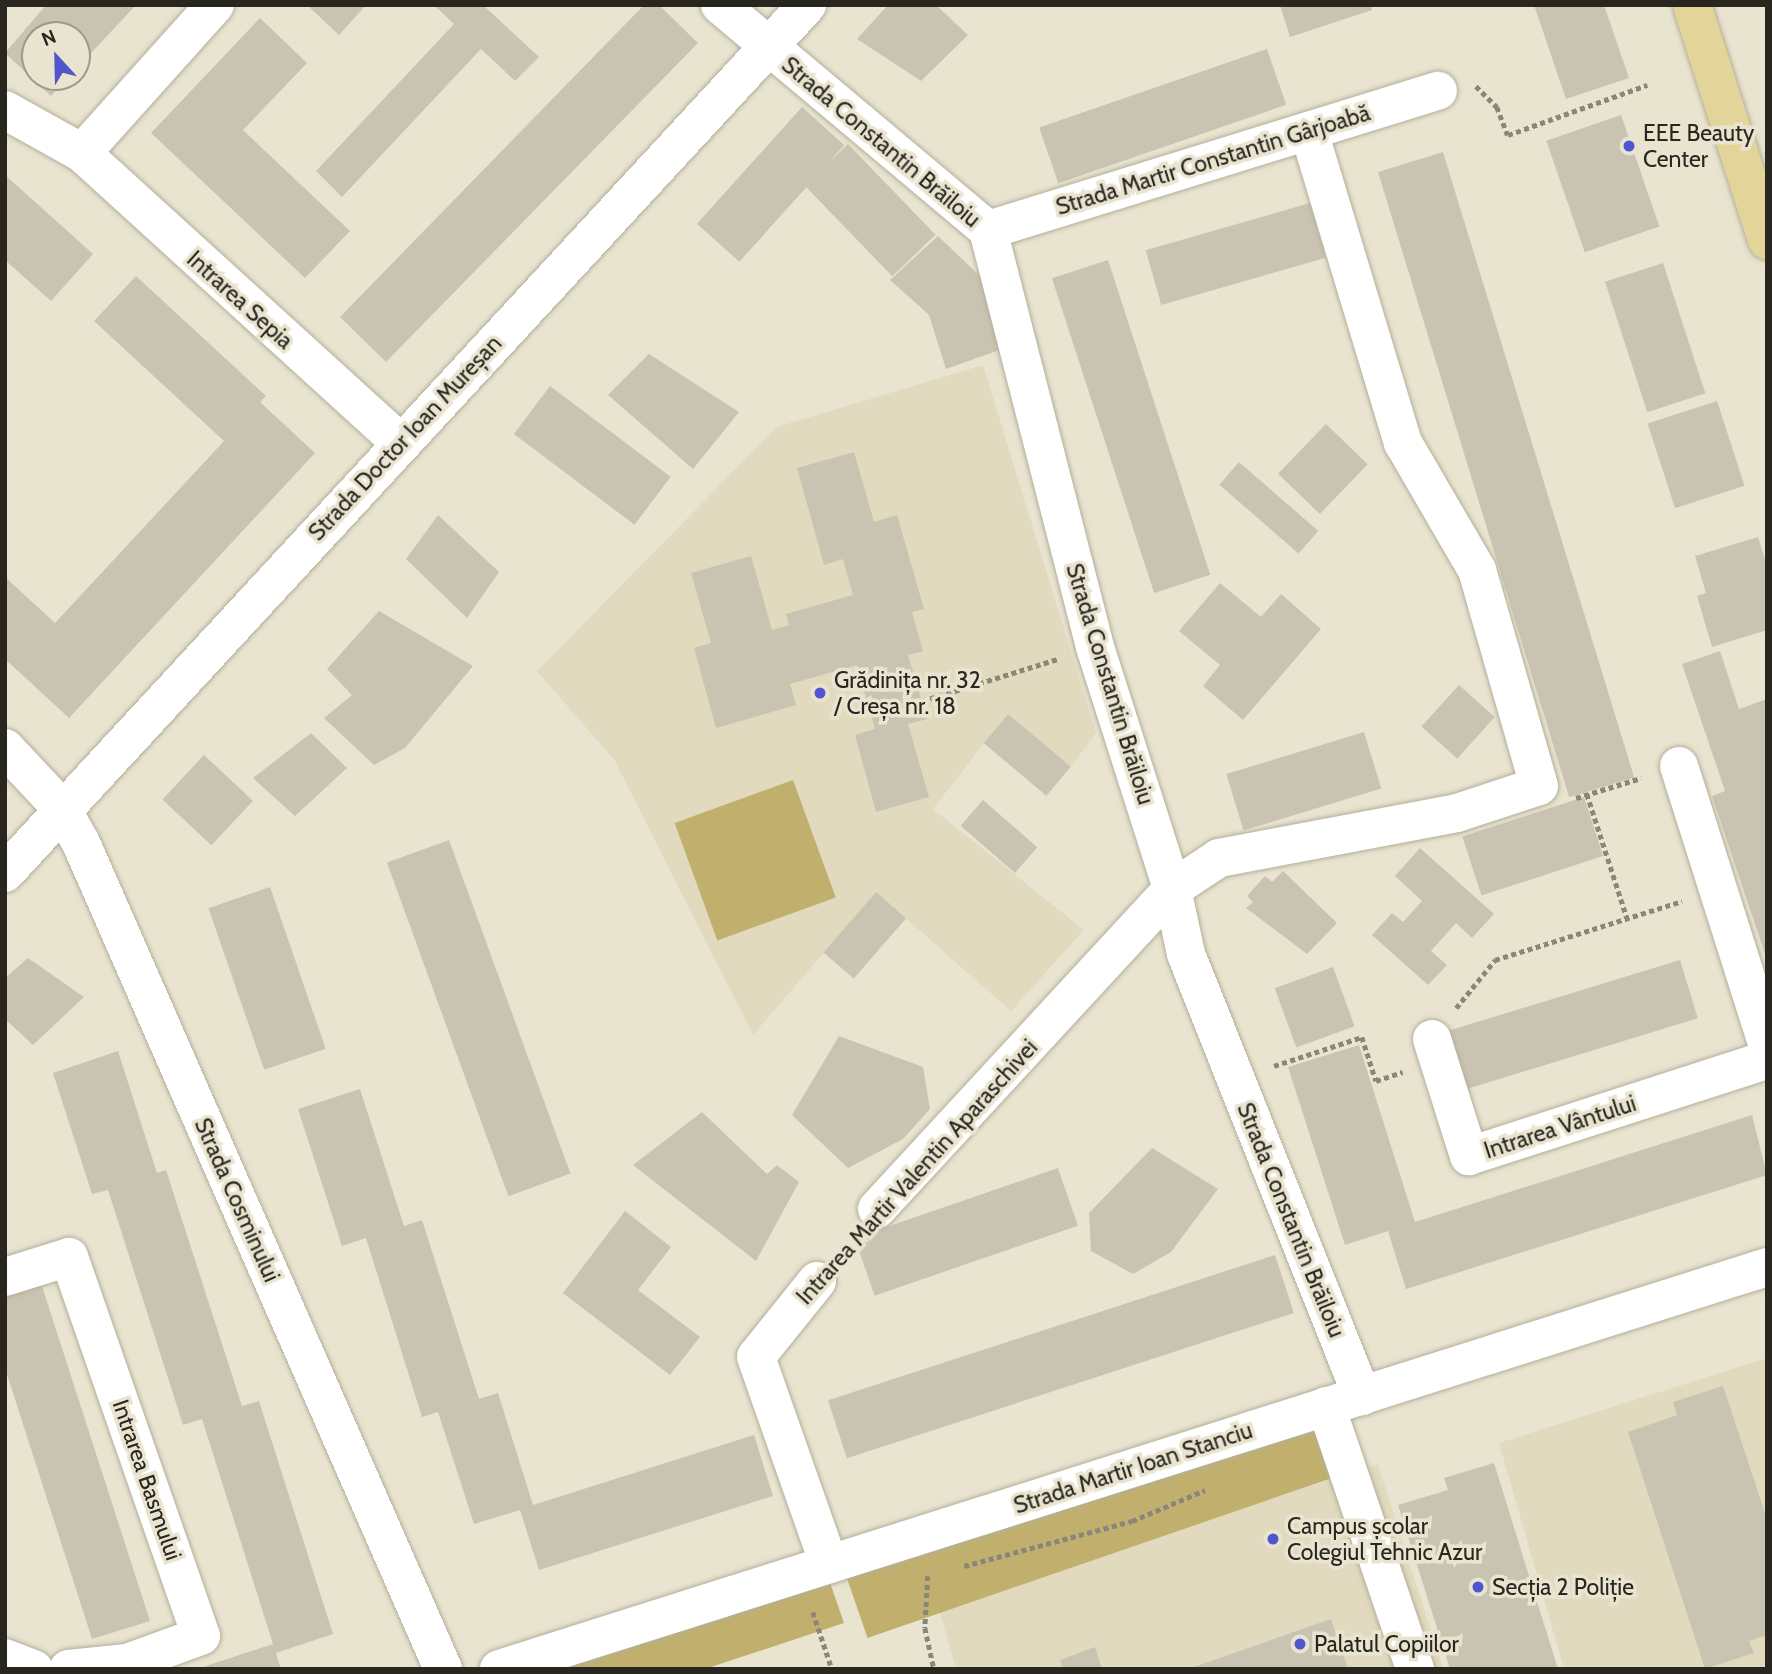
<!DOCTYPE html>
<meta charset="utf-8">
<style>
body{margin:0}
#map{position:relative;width:1772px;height:1674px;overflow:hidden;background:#e9e4d0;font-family:Cabin,sans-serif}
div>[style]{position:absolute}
.built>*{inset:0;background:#e1dabf}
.green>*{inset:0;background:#c1b06d;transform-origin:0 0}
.building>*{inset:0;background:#c9c4b1;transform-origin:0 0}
.path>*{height:4.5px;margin-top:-2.25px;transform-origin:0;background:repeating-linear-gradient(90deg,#8a8779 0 5px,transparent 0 8.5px)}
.roads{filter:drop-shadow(0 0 2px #b3af9b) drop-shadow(0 0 2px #b3af9b)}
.minor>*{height:38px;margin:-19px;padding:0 19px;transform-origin:19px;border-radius:19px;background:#fff}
.major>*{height:38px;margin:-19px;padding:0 19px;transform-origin:19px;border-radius:19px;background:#e3d59a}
.dots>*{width:19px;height:19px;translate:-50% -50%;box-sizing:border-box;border:4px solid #e9e4d0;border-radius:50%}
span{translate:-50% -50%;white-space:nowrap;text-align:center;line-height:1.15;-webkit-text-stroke:7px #e9e4d0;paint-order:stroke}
.poi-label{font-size:23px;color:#28261f}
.left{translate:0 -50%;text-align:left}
.street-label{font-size:23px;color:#28261f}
.frame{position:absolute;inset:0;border:7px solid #28261f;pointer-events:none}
.north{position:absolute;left:21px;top:21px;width:70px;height:70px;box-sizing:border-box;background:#e9e4d0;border:2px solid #9c9889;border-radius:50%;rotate:338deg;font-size:19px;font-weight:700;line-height:28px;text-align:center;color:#28261f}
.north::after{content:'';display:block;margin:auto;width:24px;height:32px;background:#5056cc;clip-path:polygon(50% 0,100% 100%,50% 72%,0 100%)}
</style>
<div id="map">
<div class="built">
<i style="clip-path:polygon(983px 365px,1096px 733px,1071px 767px,1007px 714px,933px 809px,1084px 930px,1011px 1011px,876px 892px,753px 1035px,615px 761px,537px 671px,777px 427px)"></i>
<i style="clip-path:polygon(1767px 1358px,1767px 1669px,1564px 1669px,1499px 1443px)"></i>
<i style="clip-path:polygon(1378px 1464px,1443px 1669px,956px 1669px,938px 1606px)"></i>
</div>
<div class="green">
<i style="left:793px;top:780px;width:125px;height:126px;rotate:70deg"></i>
<i style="left:1326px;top:1406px;width:70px;height:509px;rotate:71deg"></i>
<i style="clip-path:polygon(827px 1574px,844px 1623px,705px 1669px,572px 1669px,569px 1660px)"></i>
</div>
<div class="building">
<i style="clip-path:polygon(46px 5px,136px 5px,77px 68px,77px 35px,35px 35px,35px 77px,68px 77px,51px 96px,5px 53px)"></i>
<i style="clip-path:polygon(307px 5px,366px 5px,339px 35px)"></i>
<i style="clip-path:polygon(483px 5px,539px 57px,515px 81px,481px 49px,342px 197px,316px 171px,454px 24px,436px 7px)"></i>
<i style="clip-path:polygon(644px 5px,659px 5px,698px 43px,386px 362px,340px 317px)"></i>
<i style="clip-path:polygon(888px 5px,936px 5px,968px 35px,921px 81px,857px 39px)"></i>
<i style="clip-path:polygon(1280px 5px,1371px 5px,1372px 10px,1290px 37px)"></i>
<i style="clip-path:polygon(1534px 5px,1604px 5px,1629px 78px,1566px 99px)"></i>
<i style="clip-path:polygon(260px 18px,307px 63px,243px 130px,350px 231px,305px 278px,151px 133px)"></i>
<i style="left:1267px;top:49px;width:59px;height:241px;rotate:71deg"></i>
<i style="left:802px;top:107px;width:57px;height:157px;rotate:42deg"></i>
<i style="left:1621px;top:115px;width:118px;height:79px;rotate:71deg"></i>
<i style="left:848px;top:144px;width:126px;height:60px;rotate:46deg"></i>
<i style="left:1443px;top:152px;width:654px;height:68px;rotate:73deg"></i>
<i style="clip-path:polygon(5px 175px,93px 254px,51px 301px,5px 260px)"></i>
<i style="left:1310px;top:203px;width:57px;height:171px;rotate:74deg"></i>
<i style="clip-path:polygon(938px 236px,984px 280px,1005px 348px,946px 369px,929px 315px,890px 280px)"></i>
<i style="left:1108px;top:260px;width:331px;height:59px;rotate:72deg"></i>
<i style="left:1663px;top:263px;width:137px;height:61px;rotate:72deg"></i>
<i style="clip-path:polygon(136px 276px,266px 396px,260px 402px,315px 453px,69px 718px,5px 659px,5px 577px,55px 623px,224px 441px,94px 321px)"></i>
<i style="clip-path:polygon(649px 354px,739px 412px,693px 469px,608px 395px)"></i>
<i style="left:550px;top:386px;width:151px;height:60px;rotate:37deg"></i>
<i style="left:1717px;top:401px;width:89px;height:73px;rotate:72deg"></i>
<i style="left:1326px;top:424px;width:58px;height:69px;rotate:44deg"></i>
<i style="clip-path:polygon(854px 452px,874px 522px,897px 515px,924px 609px,912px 612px,923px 651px,908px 655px,927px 719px,908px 724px,929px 797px,876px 812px,855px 735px,875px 729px,857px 665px,790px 684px,796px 705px,716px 728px,694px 648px,711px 643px,691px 573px,751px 556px,772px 630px,789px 625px,786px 614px,853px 595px,843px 559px,824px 565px,797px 468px)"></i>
<i style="left:1239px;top:462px;width:105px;height:30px;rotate:41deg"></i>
<i style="clip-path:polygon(438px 515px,499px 572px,467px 618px,406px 559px)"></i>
<i style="clip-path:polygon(1758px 537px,1767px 566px,1767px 630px,1712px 647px,1697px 596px,1706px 593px,1695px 556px)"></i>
<i style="clip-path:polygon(1220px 583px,1261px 617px,1281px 594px,1321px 629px,1243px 720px,1203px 686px,1220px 665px,1179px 631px)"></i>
<i style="clip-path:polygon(379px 611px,473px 666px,405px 748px,374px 765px,324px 718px,352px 695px,327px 669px)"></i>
<i style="clip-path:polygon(1720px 651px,1739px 709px,1767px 699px,1766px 957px,1712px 796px,1725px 791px,1682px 664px)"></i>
<i style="left:1459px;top:685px;width:48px;height:56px;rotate:42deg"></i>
<i style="left:1008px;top:714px;width:82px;height:38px;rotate:40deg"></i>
<i style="left:1364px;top:732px;width:59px;height:144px;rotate:73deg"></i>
<i style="clip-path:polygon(311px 733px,347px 768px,295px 816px,253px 778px)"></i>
<i style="left:204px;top:755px;width:67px;height:61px;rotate:43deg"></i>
<i style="left:1584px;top:797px;width:62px;height:128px;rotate:72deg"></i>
<i style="left:983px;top:800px;width:72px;height:34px;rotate:41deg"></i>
<i style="left:449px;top:840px;width:355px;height:66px;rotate:70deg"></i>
<i style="clip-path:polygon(1420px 848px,1494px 914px,1472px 938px,1456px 923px,1431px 951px,1447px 965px,1428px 985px,1372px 935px,1392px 913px,1403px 922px,1422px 901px,1395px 876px)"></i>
<i style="clip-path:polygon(1283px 871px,1337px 923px,1307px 954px,1246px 908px,1253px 902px,1247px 896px,1265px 876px,1272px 882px)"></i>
<i style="left:270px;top:887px;width:171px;height:65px;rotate:71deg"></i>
<i style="left:876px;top:892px;width:40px;height:80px;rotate:41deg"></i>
<i style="clip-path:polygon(28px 958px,84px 997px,33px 1045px,5px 1019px,5px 978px)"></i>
<i style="left:1680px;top:960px;width:61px;height:244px;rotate:73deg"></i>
<i style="left:1333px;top:967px;width:63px;height:62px;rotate:70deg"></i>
<i style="clip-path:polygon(839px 1036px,923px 1067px,930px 1109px,903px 1139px,848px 1168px,792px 1115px)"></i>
<i style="clip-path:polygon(1359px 1045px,1415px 1222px,1752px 1115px,1767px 1175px,1406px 1289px,1388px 1231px,1345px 1245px,1288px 1067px)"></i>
<i style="clip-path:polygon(118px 1051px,157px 1173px,166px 1170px,242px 1406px,259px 1401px,333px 1634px,276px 1653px,281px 1669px,197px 1669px,273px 1644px,202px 1419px,183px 1425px,108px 1190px,92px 1194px,53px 1073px)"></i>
<i style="clip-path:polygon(360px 1089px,404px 1226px,422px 1220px,479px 1399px,498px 1393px,533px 1505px,754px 1435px,773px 1496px,539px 1570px,520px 1510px,474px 1524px,438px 1412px,422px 1417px,366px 1238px,342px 1246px,298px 1109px)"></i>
<i style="clip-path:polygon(702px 1112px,767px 1174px,777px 1165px,799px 1182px,756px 1261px,633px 1165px)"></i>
<i style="clip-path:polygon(1152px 1148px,1218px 1189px,1171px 1252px,1133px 1274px,1091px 1251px,1089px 1213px)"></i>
<i style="left:1058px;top:1168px;width:61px;height:215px;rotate:71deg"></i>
<i style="clip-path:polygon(625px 1211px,671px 1247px,638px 1290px,700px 1337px,670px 1375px,563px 1293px)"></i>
<i style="left:1275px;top:1255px;width:61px;height:470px;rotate:72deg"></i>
<i style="clip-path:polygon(41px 1283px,150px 1621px,92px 1639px,5px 1368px,5px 1295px)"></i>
<i style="clip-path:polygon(1723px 1386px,1767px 1519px,1767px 1635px,1749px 1641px,1754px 1653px,1705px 1669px,1628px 1432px,1677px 1415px,1673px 1402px)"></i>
<i style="clip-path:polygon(1494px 1463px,1558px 1669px,1450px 1669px,1398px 1505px,1448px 1490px,1444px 1478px)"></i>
<i style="clip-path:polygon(1331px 1619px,1348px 1669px,1191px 1669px,1191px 1668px)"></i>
<i style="clip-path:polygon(1095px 1647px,1102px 1669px,1063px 1669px,1060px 1660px)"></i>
</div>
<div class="path">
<i style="left:1476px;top:86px;width:30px;rotate:45deg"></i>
<i style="left:1497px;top:107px;width:30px;rotate:69deg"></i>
<i style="left:1508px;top:135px;width:148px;rotate:-19.8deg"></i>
<i style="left:922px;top:701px;width:142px;rotate:-17.2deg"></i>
<i style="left:1587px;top:794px;width:130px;rotate:72.1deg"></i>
<i style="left:1576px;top:798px;width:68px;rotate:-17.1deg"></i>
<i style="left:1456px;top:1008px;width:62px;rotate:-50.9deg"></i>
<i style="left:1495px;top:960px;width:196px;rotate:-17.5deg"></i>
<i style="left:1274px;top:1066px;width:93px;rotate:-18.2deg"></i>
<i style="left:1362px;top:1037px;width:46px;rotate:72.3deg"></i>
<i style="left:1376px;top:1081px;width:28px;rotate:-19deg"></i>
<i style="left:964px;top:1566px;width:174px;rotate:-15deg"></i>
<i style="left:1132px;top:1521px;width:79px;rotate:-23deg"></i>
<i style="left:928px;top:1576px;width:52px;rotate:93.3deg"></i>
<i style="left:925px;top:1628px;width:42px;rotate:77.6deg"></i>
<i style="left:813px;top:1612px;width:60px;rotate:71.6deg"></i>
</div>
<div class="roads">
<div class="minor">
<i style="left:720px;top:5px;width:350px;rotate:40deg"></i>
<i style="left:988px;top:230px;width:431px;rotate:75.6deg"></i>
<i style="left:1095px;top:647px;width:254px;rotate:72.3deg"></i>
<i style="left:1172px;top:889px;width:66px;rotate:77.8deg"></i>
<i style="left:1186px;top:954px;width:476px;rotate:68.3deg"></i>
<i style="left:5px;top:110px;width:88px;rotate:29.2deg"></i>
<i style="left:82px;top:153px;width:431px;rotate:42.3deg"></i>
<i style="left:82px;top:153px;width:199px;rotate:-48.1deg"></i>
<i style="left:988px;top:230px;width:471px;rotate:-17.2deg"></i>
<i style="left:5px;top:748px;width:83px;rotate:46.9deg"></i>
<i style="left:62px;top:809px;width:39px;rotate:61deg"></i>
<i style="left:81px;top:843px;width:902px;rotate:66.33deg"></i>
<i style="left:1679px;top:766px;width:291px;rotate:72.4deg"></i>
<i style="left:5px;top:873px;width:1182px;rotate:-47.26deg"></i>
<i style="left:1432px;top:1039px;width:123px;rotate:72.5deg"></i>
<i style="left:1469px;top:1156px;width:313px;rotate:-17.9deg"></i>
<i style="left:877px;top:1209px;width:435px;rotate:-47.3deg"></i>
<i style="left:1172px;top:889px;width:56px;rotate:-33.4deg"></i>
<i style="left:1219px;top:858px;width:242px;rotate:-10.7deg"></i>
<i style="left:1457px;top:813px;width:86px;rotate:-18.2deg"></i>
<i style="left:1539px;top:786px;width:225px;rotate:-106deg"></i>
<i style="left:1477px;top:570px;width:147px;rotate:-120.2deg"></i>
<i style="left:1403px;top:443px;width:326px;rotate:-106.8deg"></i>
<i style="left:5px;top:1277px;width:67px;rotate:-17.4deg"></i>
<i style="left:69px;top:1257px;width:401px;rotate:70.8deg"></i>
<i style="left:201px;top:1636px;width:79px;rotate:160deg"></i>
<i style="left:127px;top:1663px;width:59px;rotate:174.2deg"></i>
<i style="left:817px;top:1281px;width:97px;rotate:128.8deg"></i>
<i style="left:756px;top:1357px;width:219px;rotate:70.6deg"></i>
<i style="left:1326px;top:1406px;width:278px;rotate:71.3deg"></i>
<i style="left:5px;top:1658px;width:31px;rotate:21deg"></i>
<i style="left:499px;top:1669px;width:1330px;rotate:-17.59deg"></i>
</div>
<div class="major">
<i style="left:1692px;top:5px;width:247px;rotate:72.3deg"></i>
</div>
</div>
<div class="dots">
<i style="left:1629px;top:146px;background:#5056cc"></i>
<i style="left:820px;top:693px;background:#5056cc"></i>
<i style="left:1273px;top:1539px;background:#5056cc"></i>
<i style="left:1478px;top:1587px;background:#5056cc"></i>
<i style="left:1300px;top:1644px;background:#5056cc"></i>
</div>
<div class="poi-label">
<span class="left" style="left:1643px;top:146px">EEE Beauty<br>Center</span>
<span class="left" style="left:834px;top:693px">Grădinița nr. 32<br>/ Creșa nr. 18</span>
<span class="left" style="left:1287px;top:1539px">Campus școlar<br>Colegiul Tehnic Azur</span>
<span class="left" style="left:1492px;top:1587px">Secția 2 Poliție</span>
<span class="left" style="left:1314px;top:1644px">Palatul Copiilor</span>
</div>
<div class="street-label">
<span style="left:881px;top:142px;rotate:40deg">Strada Constantin Brăiloiu</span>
<span style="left:1213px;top:160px;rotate:-17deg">Strada Martir Constantin Gârjoabă</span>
<span style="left:240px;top:300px;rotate:42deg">Intrarea Sepia</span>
<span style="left:405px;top:438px;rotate:-47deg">Strada Doctor Ioan Mureșan</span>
<span style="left:1110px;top:684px;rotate:73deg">Strada Constantin Brăiloiu</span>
<span style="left:1560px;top:1127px;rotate:-18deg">Intrarea Vântului</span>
<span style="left:917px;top:1172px;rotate:-48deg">Intrarea Martir Valentin Aparaschivei</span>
<span style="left:237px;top:1200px;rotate:66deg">Strada Cosminului</span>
<span style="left:1291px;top:1220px;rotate:68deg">Strada Constantin Brăiloiu</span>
<span style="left:1133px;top:1468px;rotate:-18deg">Strada Martir Ioan Stanciu</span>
<span style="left:147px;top:1480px;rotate:71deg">Intrarea Basmului</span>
</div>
<div class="frame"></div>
<div class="north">N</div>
</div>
